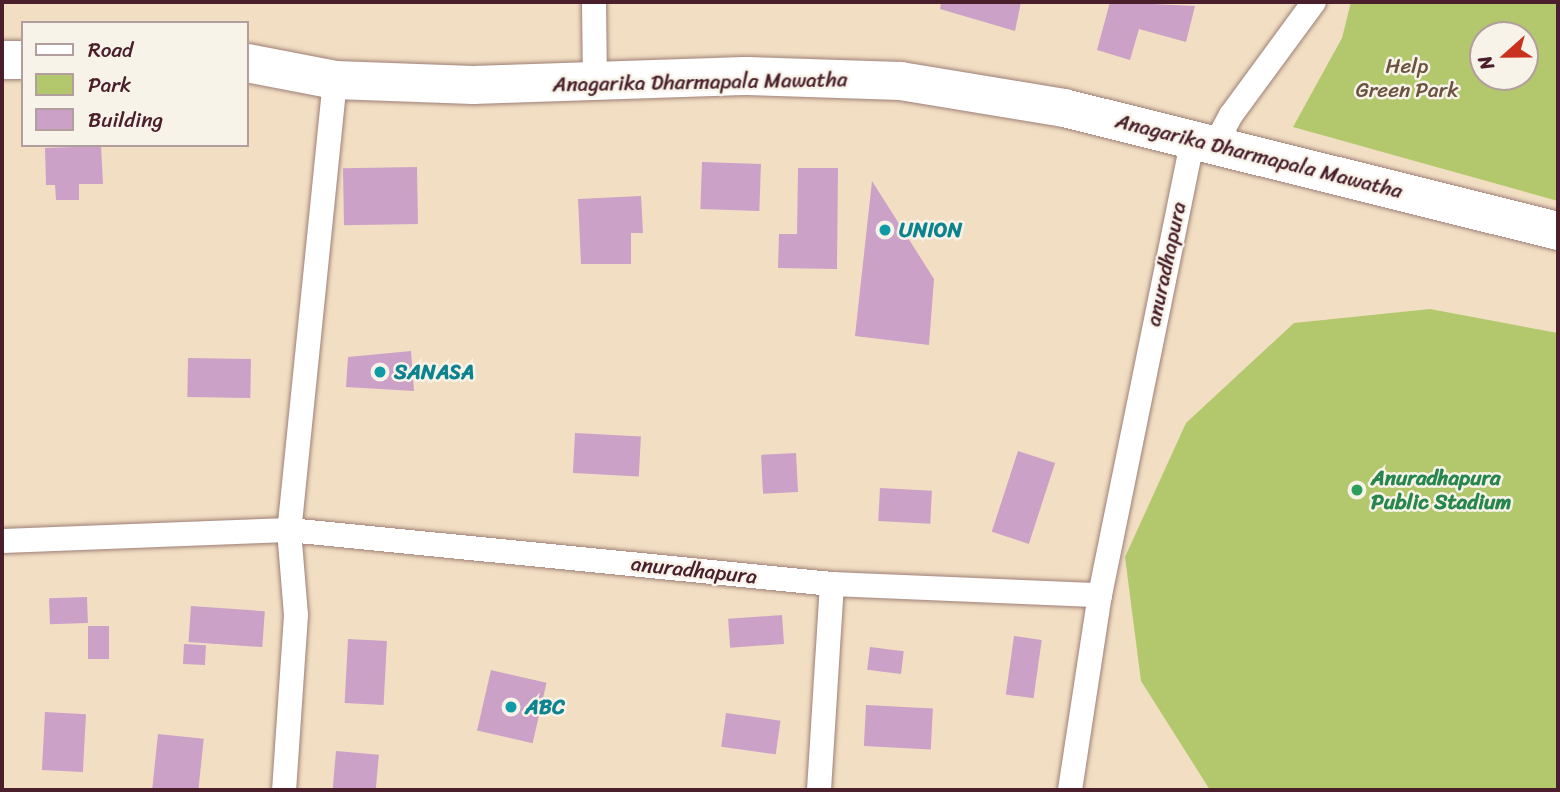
<!DOCTYPE html>
<style>
body{margin:0}
#map{position:relative;width:1560px;height:792px;overflow:hidden;background:#f2dfc3;font-family:Sriracha,sans-serif}
div>[style]{position:absolute}
.green>*{inset:0;background:#b3c86c}
.building>*{inset:0;background:#cba1c7;transform-origin:0 0}
.roads{filter:drop-shadow(0 0 2px #9e7f77) drop-shadow(0 0 2px #9e7f77)}
.minor>*{height:24px;margin:-12px;padding:0 12px;transform-origin:12px;border-radius:12px;background:#fff}
.primary>*{height:38px;margin:-19px;padding:0 19px;transform-origin:19px;border-radius:19px;background:#fff}
.dots>*{width:19px;height:19px;translate:-50% -50%;box-sizing:border-box;border:4px solid #f7f3e8;border-radius:50%}
span{translate:-50% -50%;white-space:nowrap;text-align:center;line-height:1.15;-webkit-text-stroke:5px #f7f3e8;paint-order:stroke}
.park-label{font-size:21px;color:#6a523e}
.street-label{font-size:21px;color:#4a1f2b}
.culture-label{font-size:21px;color:#0d838f;font-weight:700}
.left{translate:0 -50%;text-align:left}
.leisure-label{font-size:21px;color:#27864d;font-weight:700}
.frame{position:absolute;inset:0;border:4px solid #4a1f2b;pointer-events:none}
.legend{position:absolute;left:21px;top:21px;width:228px;height:126px;box-sizing:border-box;background:#f7f3e8;border:2px solid #b29e9c;margin:0;padding:9px 12px;list-style:none;font-size:21px;color:#4a1f2b}
.legend li{display:flex;align-items:center;gap:14px;height:35px}
.legend b{width:35px;border:2px solid #b29e9c}
.north{position:absolute;left:1469px;top:21px;width:70px;height:70px;box-sizing:border-box;background:#f7f3e8;border:2px solid #b29e9c;border-radius:50%;rotate:249deg;font-size:19px;font-weight:700;line-height:28px;text-align:center;color:#4a1f2b}
.north::after{content:'';display:block;margin:auto;width:24px;height:32px;background:#c8321e;clip-path:polygon(50% 0,100% 100%,50% 72%,0 100%)}
</style>
<div id="map">
<div class="green">
<i style="clip-path:polygon(evenodd,1351px 2px,1558px 2px,1558px 201px,1293px 127px,1342px 38px,1351px 2px,1483px 35px,1525px 35px,1525px 77px,1483px 77px,1483px 35px)"></i>
<i style="clip-path:polygon(1430px 309px,1558px 333px,1558px 790px,1210px 790px,1141px 681px,1125px 557px,1186px 423px,1294px 323px)"></i>
</div>
<div class="building">
<i style="clip-path:polygon(941px 2px,1021px 2px,1015px 31px,940px 9px)"></i>
<i style="clip-path:polygon(1110px 2px,1195px 6px,1186px 42px,1139px 29px,1130px 60px,1097px 50px)"></i>
<i style="clip-path:polygon(101px 146px,103px 184px,79px 184px,79px 200px,56px 200px,55px 185px,46px 185px,45px 148px)"></i>
<i style="left:702px;top:162px;width:59px;height:47px;rotate:2deg"></i>
<i style="left:417px;top:167px;width:57px;height:74px;rotate:89deg"></i>
<i style="clip-path:polygon(798px 168px,838px 168px,837px 269px,778px 268px,779px 234px,797px 234px)"></i>
<i style="clip-path:polygon(872px 181px,934px 279px,929px 345px,855px 336px)"></i>
<i style="clip-path:polygon(641px 196px,643px 233px,631px 233px,631px 264px,581px 264px,578px 199px)"></i>
<i style="clip-path:polygon(411px 351px,414px 391px,346px 387px,348px 357px)"></i>
<i style="left:188px;top:358px;width:63px;height:39px;rotate:1deg"></i>
<i style="left:575px;top:433px;width:66px;height:40px;rotate:3deg"></i>
<i style="left:1018px;top:451px;width:39px;height:85px;rotate:18deg"></i>
<i style="left:796px;top:453px;width:39px;height:35px;rotate:87deg"></i>
<i style="left:880px;top:488px;width:52px;height:33px;rotate:3deg"></i>
<i style="left:87px;top:597px;width:26px;height:38px;rotate:88deg"></i>
<i style="left:191px;top:606px;width:74px;height:36px;rotate:4deg"></i>
<i style="left:782px;top:615px;width:29px;height:54px;rotate:86deg"></i>
<i style="left:88px;top:626px;width:21px;height:33px"></i>
<i style="left:1014px;top:636px;width:28px;height:59px;rotate:8deg"></i>
<i style="left:348px;top:639px;width:39px;height:64px;rotate:3deg"></i>
<i style="left:184px;top:644px;width:22px;height:20px;rotate:3deg"></i>
<i style="left:870px;top:647px;width:34px;height:23px;rotate:7deg"></i>
<i style="left:491px;top:670px;width:57px;height:62px;rotate:13deg"></i>
<i style="left:866px;top:705px;width:67px;height:41px;rotate:3deg"></i>
<i style="left:45px;top:712px;width:41px;height:58px;rotate:3deg"></i>
<i style="left:726px;top:713px;width:55px;height:34px;rotate:8deg"></i>
<i style="left:158px;top:734px;width:46px;height:56px;rotate:6deg"></i>
<i style="left:336px;top:751px;width:43px;height:39px;rotate:5deg"></i>
</div>
<div class="roads">
<div class="minor">
<i style="left:594px;top:2px;width:82px;rotate:89.3deg"></i>
<i style="left:335px;top:80px;width:452px;rotate:95.8deg"></i>
<i style="left:289px;top:530px;width:546px;rotate:5.68deg"></i>
<i style="left:832px;top:584px;width:268px;rotate:2.4deg"></i>
<i style="left:1215px;top:145px;width:34px;rotate:-62deg"></i>
<i style="left:1231px;top:115px;width:140px;rotate:-53.7deg"></i>
<i style="left:2px;top:541px;width:287px;rotate:-2.2deg"></i>
<i style="left:289px;top:530px;width:85px;rotate:85.3deg"></i>
<i style="left:296px;top:615px;width:175px;rotate:93.9deg"></i>
<i style="left:819px;top:790px;width:206px;rotate:-86.4deg"></i>
<i style="left:1070px;top:790px;width:197px;rotate:-81.3deg"></i>
<i style="left:1100px;top:595px;width:466px;rotate:-78.5deg"></i>
</div>
<div class="primary">
<i style="left:2px;top:60px;width:21px"></i>
<i style="left:247px;top:63px;width:90px;rotate:10.9deg"></i>
<i style="left:335px;top:80px;width:138px;rotate:2.1deg"></i>
<i style="left:473px;top:85px;width:274px;rotate:-1.9deg"></i>
<i style="left:747px;top:76px;width:154px;rotate:1.9deg"></i>
<i style="left:901px;top:81px;width:165px;rotate:9.4deg"></i>
<i style="left:1064px;top:108px;width:509px;rotate:13.98deg"></i>
</div>
</div>
<div class="dots">
<i style="left:885px;top:230px;background:#0f9aa8"></i>
<i style="left:380px;top:372px;background:#0f9aa8"></i>
<i style="left:1357px;top:490px;background:#2e9e5b"></i>
<i style="left:511px;top:707px;background:#0f9aa8"></i>
</div>
<div class="park-label">
<span style="left:1407px;top:78px">Help<br>Green Park</span>
</div>
<div class="street-label">
<span style="left:700px;top:82px;rotate:-1deg">Anagarika Dharmapala Mawatha</span>
<span style="left:1259px;top:156px;rotate:14deg">Anagarika Dharmapala Mawatha</span>
<span style="left:1166px;top:264px;rotate:-78deg">anuradhapura</span>
<span style="left:694px;top:570px;rotate:6deg">anuradhapura</span>
</div>
<div class="culture-label">
<span class="left" style="left:899px;top:230px">UNION</span>
<span class="left" style="left:394px;top:372px">SANASA</span>
<span class="left" style="left:525px;top:707px">ABC</span>
</div>
<div class="leisure-label">
<span class="left" style="left:1371px;top:490px">Anuradhapura<br>Public Stadium</span>
</div>
<div class="frame"></div>
<ul class="legend">
<li><b style="height:9px;background:#fff"></b>Road</li>
<li><b style="height:19px;background:#b3c86c"></b>Park</li>
<li><b style="height:19px;background:#cba1c7"></b>Building</li>
</ul>
<div class="north">N</div>
</div>
